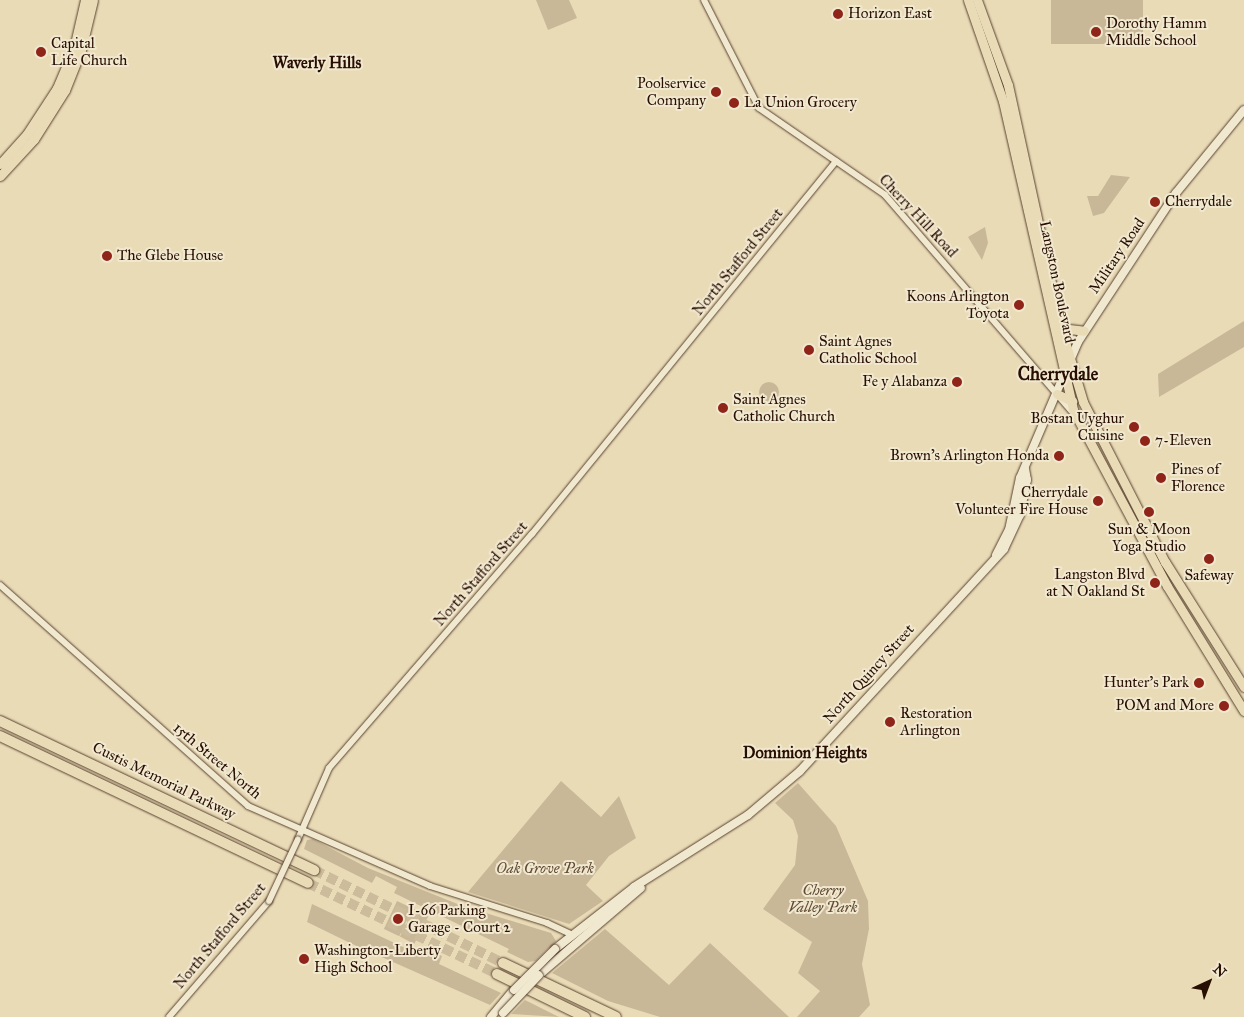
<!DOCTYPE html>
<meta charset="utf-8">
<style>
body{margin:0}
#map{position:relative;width:1244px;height:1017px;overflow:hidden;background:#eadbb7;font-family:"IM FELL Great Primer",serif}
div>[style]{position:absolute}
.green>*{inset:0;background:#c9b898;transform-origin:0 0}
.round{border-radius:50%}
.motorway-tunnel>*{height:10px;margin-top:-5px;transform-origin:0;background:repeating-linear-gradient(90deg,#cdbc9c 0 10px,transparent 0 15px)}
.roads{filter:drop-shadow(0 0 1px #58412e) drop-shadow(0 0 1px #58412e)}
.tertiary>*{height:6px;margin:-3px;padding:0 3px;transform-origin:3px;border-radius:3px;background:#f1e8d0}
.secondary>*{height:8px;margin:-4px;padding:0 4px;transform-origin:4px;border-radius:4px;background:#f1e8d0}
.primary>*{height:9px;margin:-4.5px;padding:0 4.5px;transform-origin:4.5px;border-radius:4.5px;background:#eadbb7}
.motorway>*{height:10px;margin:-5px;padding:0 5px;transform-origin:5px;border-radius:5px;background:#eadbb7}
.bridges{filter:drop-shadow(0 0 1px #58412e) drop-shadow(0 0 1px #58412e)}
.tertiary-bridge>*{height:6px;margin:-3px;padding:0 3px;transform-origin:3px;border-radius:3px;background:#f1e8d0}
.secondary-bridge>*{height:8px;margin:-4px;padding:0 4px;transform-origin:4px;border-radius:4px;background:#f1e8d0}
.dots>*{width:14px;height:14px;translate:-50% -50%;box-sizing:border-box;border:2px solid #f1e8d0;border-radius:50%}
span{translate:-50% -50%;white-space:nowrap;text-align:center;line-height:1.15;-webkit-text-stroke:4px #f1e8d0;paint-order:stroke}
.poi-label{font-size:15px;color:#280e00}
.left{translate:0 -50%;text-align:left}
.right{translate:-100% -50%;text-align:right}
.street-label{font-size:15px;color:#280e00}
.park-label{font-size:15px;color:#604a35;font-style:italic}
.neighbourhood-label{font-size:16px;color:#280e00;font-weight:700}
.quarter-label{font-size:18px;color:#280e00;font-weight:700}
.north{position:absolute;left:1184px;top:957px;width:50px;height:50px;-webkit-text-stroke:4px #f1e8d0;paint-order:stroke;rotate:43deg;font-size:14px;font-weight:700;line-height:20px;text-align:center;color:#280e00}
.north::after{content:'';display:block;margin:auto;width:18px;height:22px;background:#280e00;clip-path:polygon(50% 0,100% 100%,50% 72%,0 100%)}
</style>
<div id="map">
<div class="green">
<i style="clip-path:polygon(536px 0,569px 0,577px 18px,548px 30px)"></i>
<i style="left:1051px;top:0;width:92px;height:44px"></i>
<i style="clip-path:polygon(1111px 175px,1130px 177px,1104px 213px,1093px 216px,1087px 196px,1098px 196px)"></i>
<i style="clip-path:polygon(985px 227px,988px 243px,982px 260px,968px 237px)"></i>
<i style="clip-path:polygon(1244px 321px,1244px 347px,1159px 397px,1158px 374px)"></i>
<i class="round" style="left:759px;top:382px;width:20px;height:20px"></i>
<i style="clip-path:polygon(561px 781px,601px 817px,619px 796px,636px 838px,609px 856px,586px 885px,603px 901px,569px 924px,468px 892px)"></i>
<i style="clip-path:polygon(798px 783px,836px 826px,868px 901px,869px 929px,862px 964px,870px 1005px,859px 1017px,797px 1017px,820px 991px,798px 973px,812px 942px,763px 909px,795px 865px,798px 836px,793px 820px,775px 803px)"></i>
<i style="clip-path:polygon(313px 839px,368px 868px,460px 905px,551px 933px,556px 941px,536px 961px,528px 962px,507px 952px,509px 949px,394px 893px,397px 887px,376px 876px,372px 883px,304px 849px,307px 840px)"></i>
<i style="left:397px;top:901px;width:17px;height:31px;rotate:25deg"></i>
<i style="clip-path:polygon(312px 904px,422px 956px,425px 949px,442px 956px,439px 964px,501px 993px,490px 1005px,350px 943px,307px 922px)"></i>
<i style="left:414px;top:909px;width:16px;height:31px;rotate:27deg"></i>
<i style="clip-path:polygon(605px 929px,669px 985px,710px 943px,789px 1017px,660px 1017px,608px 1001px,552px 973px)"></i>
<i style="clip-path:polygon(525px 1000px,559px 1017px,560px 1017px,511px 1014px)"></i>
</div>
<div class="motorway-tunnel">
<i style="left:314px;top:870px;width:211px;rotate:26.2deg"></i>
<i style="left:308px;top:883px;width:210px;rotate:25.7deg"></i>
</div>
<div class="roads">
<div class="tertiary">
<i style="left:704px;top:0;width:121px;rotate:63deg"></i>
<i style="left:759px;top:108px;width:153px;rotate:34.6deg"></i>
<i style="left:885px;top:195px;width:286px;rotate:49.2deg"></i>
<i style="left:0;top:585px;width:332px;rotate:41.7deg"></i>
<i style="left:248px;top:806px;width:199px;rotate:23.7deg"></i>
<i style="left:430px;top:886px;width:123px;rotate:17.5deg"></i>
<i style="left:547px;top:923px;width:26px;rotate:25deg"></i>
<i style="left:298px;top:839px;width:77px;rotate:-66.4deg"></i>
<i style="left:329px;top:768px;width:310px;rotate:-49.1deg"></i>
<i style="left:532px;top:534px;width:481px;rotate:-50.8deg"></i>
<i style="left:169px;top:1017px;width:153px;rotate:-49.2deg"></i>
</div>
<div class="secondary">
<i style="left:996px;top:555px;width:28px;rotate:-63deg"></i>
<i style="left:1009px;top:530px;width:53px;rotate:-78.1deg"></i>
<i style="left:1020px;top:478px;width:148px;rotate:-66.9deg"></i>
<i style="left:1078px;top:342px;width:178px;rotate:-56.7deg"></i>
<i style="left:1176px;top:193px;width:107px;rotate:-50.7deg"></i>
<i style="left:555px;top:949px;width:100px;rotate:-38.1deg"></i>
<i style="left:634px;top:887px;width:135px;rotate:-32.3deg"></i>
<i style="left:748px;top:815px;width:68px;rotate:-40.2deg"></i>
<i style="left:800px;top:771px;width:301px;rotate:-47.4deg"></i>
<i style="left:1004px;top:549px;width:38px;rotate:-65deg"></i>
<i style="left:1020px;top:515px;width:36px;rotate:-79deg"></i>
<i style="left:1027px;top:480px;width:11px;rotate:-100deg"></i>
<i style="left:539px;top:975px;width:134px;rotate:-40.5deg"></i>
<i style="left:491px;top:1017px;width:35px;rotate:-50deg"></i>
</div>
<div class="primary">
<i style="left:968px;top:0;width:107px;rotate:70.9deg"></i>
<i style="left:1003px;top:101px;width:317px;rotate:77.2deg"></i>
<i style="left:1073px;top:410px;width:200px;rotate:61.9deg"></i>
<i style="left:1167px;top:586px;width:147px;rotate:58.4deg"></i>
<i style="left:977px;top:0;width:90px;rotate:70deg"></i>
<i style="left:1008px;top:85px;width:249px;rotate:77.7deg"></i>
<i style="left:1061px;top:328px;width:77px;rotate:73.4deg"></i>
<i style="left:1083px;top:402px;width:180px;rotate:62.9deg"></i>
<i style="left:1165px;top:562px;width:148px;rotate:57.7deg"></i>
<i style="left:0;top:164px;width:40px;rotate:-48deg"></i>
<i style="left:27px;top:134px;width:55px;rotate:-56.9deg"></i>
<i style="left:57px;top:88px;width:43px;rotate:-67deg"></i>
<i style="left:74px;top:48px;width:49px;rotate:-77.1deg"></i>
<i style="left:0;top:176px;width:50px;rotate:-47.4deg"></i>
<i style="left:34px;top:139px;width:58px;rotate:-57.7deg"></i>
<i style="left:65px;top:90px;width:43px;rotate:-68.2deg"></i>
<i style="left:81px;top:50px;width:51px;rotate:-76.5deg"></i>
<i style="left:1061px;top:328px;width:23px;rotate:7deg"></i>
<i style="left:1057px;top:394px;width:17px;rotate:25deg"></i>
</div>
<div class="motorway">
<i style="left:0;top:721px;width:348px;rotate:25.4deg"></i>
<i style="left:0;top:736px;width:341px;rotate:25.5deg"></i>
<i style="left:503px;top:963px;width:125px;rotate:25.5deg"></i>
<i style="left:497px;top:974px;width:98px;rotate:26deg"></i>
</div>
</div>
<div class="bridges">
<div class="tertiary-bridge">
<i style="left:269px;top:901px;width:68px;rotate:-64.9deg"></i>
</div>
<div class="secondary-bridge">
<i style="left:514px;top:990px;width:58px;rotate:-45deg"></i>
<i style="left:503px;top:1013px;width:52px;rotate:-46.5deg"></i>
</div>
</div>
<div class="dots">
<i style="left:838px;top:14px;background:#8f2418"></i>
<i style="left:1096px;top:32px;background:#8f2418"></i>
<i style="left:41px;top:52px;background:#8f2418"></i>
<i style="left:716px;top:92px;background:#8f2418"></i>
<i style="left:734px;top:103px;background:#8f2418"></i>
<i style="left:1155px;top:202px;background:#8f2418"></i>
<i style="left:107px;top:256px;background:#8f2418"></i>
<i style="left:1019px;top:305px;background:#8f2418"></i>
<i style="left:809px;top:350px;background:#8f2418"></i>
<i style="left:957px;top:382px;background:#8f2418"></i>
<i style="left:723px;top:408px;background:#8f2418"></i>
<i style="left:1134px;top:427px;background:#8f2418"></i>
<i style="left:1145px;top:441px;background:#8f2418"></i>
<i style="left:1059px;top:456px;background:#8f2418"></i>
<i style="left:1161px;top:478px;background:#8f2418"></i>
<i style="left:1098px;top:501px;background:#8f2418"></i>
<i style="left:1149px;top:512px;background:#8f2418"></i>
<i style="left:1209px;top:559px;background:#8f2418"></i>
<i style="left:1155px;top:583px;background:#8f2418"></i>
<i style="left:1199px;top:683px;background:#8f2418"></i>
<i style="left:1224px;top:706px;background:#8f2418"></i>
<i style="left:890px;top:722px;background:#8f2418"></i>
<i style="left:398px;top:919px;background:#8f2418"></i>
<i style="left:304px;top:959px;background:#8f2418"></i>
</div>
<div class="poi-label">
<span class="left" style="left:848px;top:14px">Horizon East</span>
<span class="left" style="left:1106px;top:32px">Dorothy Hamm<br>Middle School</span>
<span class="left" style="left:51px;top:52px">Capital<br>Life Church</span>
<span class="right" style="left:706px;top:92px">Poolservice<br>Company</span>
<span class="left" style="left:744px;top:103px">La Union Grocery</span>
<span class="left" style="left:1165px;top:202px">Cherrydale</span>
<span class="left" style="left:117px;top:256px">The Glebe House</span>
<span class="right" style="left:1009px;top:305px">Koons Arlington<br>Toyota</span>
<span class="left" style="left:819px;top:350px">Saint Agnes<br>Catholic School</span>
<span class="right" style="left:947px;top:382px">Fe y Alabanza</span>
<span class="left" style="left:733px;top:408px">Saint Agnes<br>Catholic Church</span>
<span class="right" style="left:1124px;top:427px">Bostan Uyghur<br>Cuisine</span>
<span class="left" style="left:1155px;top:441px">7-Eleven</span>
<span class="right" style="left:1049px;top:456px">Brown's Arlington Honda</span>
<span class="left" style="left:1171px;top:478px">Pines of<br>Florence</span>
<span class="right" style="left:1088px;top:501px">Cherrydale<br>Volunteer Fire House</span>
<span style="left:1149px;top:538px">Sun &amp; Moon<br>Yoga Studio</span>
<span class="right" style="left:1145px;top:583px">Langston Blvd<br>at N Oakland St</span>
<span style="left:1209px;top:576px">Safeway</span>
<span class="right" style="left:1189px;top:683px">Hunter’s Park</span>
<span class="right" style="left:1214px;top:706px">POM and More</span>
<span class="left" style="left:900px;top:722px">Restoration<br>Arlington</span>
<span class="left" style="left:408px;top:919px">I-66 Parking<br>Garage - Court 2</span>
<span class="left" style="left:314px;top:959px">Washington-Liberty<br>High School</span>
</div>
<div class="street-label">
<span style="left:918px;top:216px;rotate:47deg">Cherry Hill Road</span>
<span style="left:1117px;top:256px;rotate:-56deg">Military Road</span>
<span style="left:738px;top:262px;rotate:-51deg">North Stafford Street</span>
<span style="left:1057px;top:282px;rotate:78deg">Langston Boulevard</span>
<span style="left:481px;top:574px;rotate:-49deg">North Stafford Street</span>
<span style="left:869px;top:674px;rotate:-48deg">North Quincy Street</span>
<span style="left:217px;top:761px;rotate:40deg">15th Street North</span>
<span style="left:164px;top:781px;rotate:26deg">Custis Memorial Parkway</span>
<span style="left:220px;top:936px;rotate:-50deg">North Stafford Street</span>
</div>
<div class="park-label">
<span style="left:545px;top:869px">Oak Grove Park</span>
<span style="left:823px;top:899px">Cherry<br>Valley Park</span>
</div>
<div class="neighbourhood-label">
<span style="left:317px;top:63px">Waverly Hills</span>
<span style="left:805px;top:753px">Dominion Heights</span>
</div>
<div class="quarter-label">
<span style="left:1058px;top:374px">Cherrydale</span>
</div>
<div class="north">N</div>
</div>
